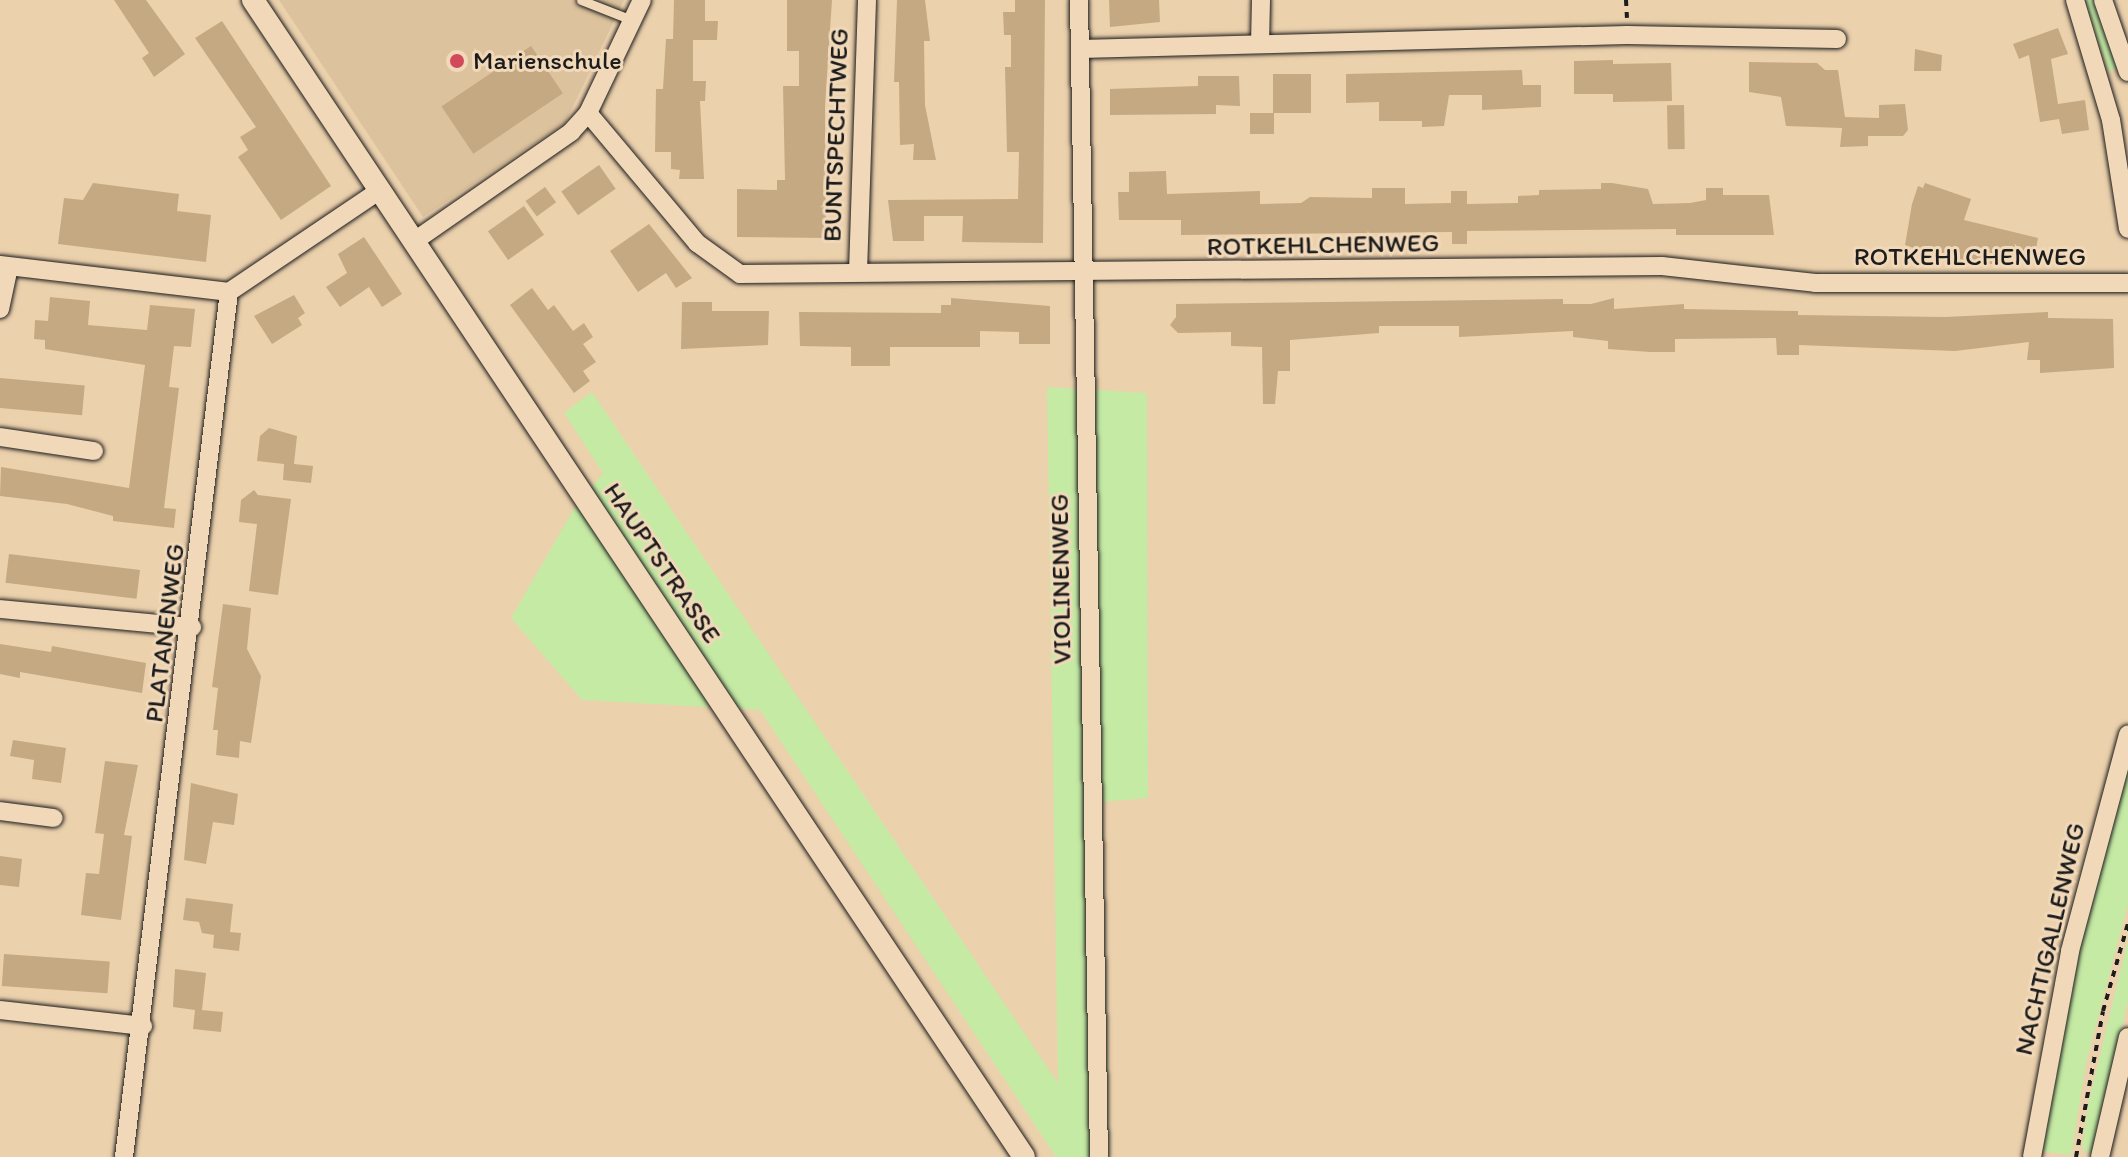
<!DOCTYPE html>
<style>
body{margin:0}
#map{position:relative;width:2128px;height:1157px;overflow:hidden;background:#ecd1ad;font-family:Itim,sans-serif}
div>[style]{position:absolute}
.built>*{inset:0;background:#dcc29d}
.green>*{inset:0;background:#c5eaa4}
.building>*{inset:0;background:#c5a982;transform-origin:0 0}
.path>*{height:4px;margin-top:-2px;transform-origin:0;background:repeating-linear-gradient(90deg,#1c1c1c 0 6px,transparent 0 12px)}
.roads{filter:drop-shadow(0 0 2px #1c1c1c) drop-shadow(0 0 2px #1c1c1c)}
.service>*{height:9px;margin:-4.5px;padding:0 4.5px;transform-origin:4.5px;border-radius:4.5px;background:#f0d8b8}
.minor>*{height:18px;margin:-9px;padding:0 9px;transform-origin:9px;border-radius:9px;background:#f0d8b8}
.tertiary>*{height:22px;margin:-11px;padding:0 11px;transform-origin:11px;border-radius:11px;background:#f0d8b8}
.dots>*{width:22px;height:22px;translate:-50% -50%;box-sizing:border-box;border:4px solid #f0d8b8;border-radius:50%}
span{translate:-50% -50%;white-space:nowrap;text-align:center;line-height:1.15;-webkit-text-stroke:6px #f0d8b8;paint-order:stroke}
.poi-label{font-size:26px;color:#1c1c1c}
.left{translate:0 -50%;text-align:left}
.street-label{font-size:26px;color:#1c1c1c}
</style>
<div id="map">
<div class="built">
<i style="clip-path:polygon(279px 0,624px 0,565px 123px,423px 217px)"></i>
</div>
<div class="green">
<i style="clip-path:polygon(2084px 0,2094px 0,2119px 67px,2109px 72px)"></i>
<i style="clip-path:polygon(1047px 387px,1147px 393px,1148px 798px,1102px 802px,1109px 1157px,1056px 1157px,760px 710px,582px 700px,511px 618px,572px 512px,603px 473px,564px 413px,592px 392px,1058px 1083px)"></i>
<i style="clip-path:polygon(2128px 754px,2128px 904px,2086px 1063px,2071px 1155px,2040px 1151px,2068px 988px)"></i>
<i style="clip-path:polygon(2128px 939px,2128px 1001px,2093px 1155px,2082px 1149px,2088px 1105px)"></i>
</div>
<div class="building">
<i style="clip-path:polygon(114px 0,146px 0,185px 54px,154px 77px,142px 58px,149px 53px)"></i>
<i style="clip-path:polygon(674px 0,705px 0,705px 21px,718px 21px,717px 40px,693px 40px,693px 81px,706px 81px,705px 101px,700px 101px,704px 179px,679px 179px,680px 170px,671px 169px,671px 152px,655px 152px,656px 89px,663px 89px,666px 39px,673px 39px)"></i>
<i style="clip-path:polygon(787px 0,832px 0,825px 106px,826px 238px,737px 237px,737px 189px,777px 190px,777px 180px,785px 180px,783px 86px,799px 86px,799px 51px,787px 51px)"></i>
<i style="clip-path:polygon(897px 0,925px 0,930px 41px,924px 41px,925px 105px,936px 160px,913px 160px,914px 144px,900px 145px,899px 82px,894px 82px)"></i>
<i style="clip-path:polygon(1015px 0,1045px 0,1043px 243px,962px 242px,963px 216px,924px 216px,924px 241px,893px 241px,888px 200px,1018px 199px,1019px 152px,1007px 152px,1005px 67px,1011px 67px,1011px 35px,1004px 35px,1003px 12px,1015px 12px)"></i>
<i style="clip-path:polygon(1109px 0,1159px 0,1160px 22px,1110px 27px)"></i>
<i style="clip-path:polygon(222px 21px,331px 186px,281px 220px,238px 157px,248px 150px,240px 137px,256px 127px,195px 38px)"></i>
<i style="clip-path:polygon(2058px 28px,2068px 54px,2051px 59px,2058px 104px,2085px 100px,2089px 130px,2062px 134px,2059px 119px,2040px 122px,2029px 55px,2019px 59px,2013px 44px)"></i>
<i style="left:531px;top:46px;width:57px;height:108px;rotate:56deg"></i>
<i style="clip-path:polygon(1915px 49px,1942px 55px,1941px 71px,1914px 71px)"></i>
<i style="clip-path:polygon(1613px 60px,1613px 64px,1671px 63px,1672px 101px,1613px 102px,1613px 94px,1574px 94px,1574px 61px)"></i>
<i style="clip-path:polygon(1749px 62px,1817px 63px,1825px 70px,1838px 70px,1845px 117px,1879px 118px,1879px 105px,1905px 104px,1908px 130px,1903px 136px,1868px 136px,1868px 146px,1840px 147px,1842px 128px,1786px 126px,1781px 97px,1749px 92px)"></i>
<i style="clip-path:polygon(1522px 70px,1523px 85px,1541px 85px,1541px 107px,1482px 110px,1482px 95px,1449px 95px,1444px 126px,1422px 127px,1422px 121px,1379px 121px,1379px 102px,1346px 103px,1346px 74px)"></i>
<i style="left:1311px;top:74px;width:39px;height:38px;rotate:90deg"></i>
<i style="clip-path:polygon(1198px 76px,1239px 76px,1240px 106px,1216px 105px,1216px 114px,1110px 115px,1110px 89px,1198px 86px)"></i>
<i style="left:1684px;top:105px;width:44px;height:17px;rotate:89deg"></i>
<i style="left:1250px;top:113px;width:24px;height:21px"></i>
<i style="left:599px;top:165px;width:29px;height:46px;rotate:55deg"></i>
<i style="clip-path:polygon(1166px 171px,1167px 194px,1260px 191px,1260px 204px,1301px 203px,1310px 197px,1372px 198px,1372px 188px,1405px 188px,1405px 204px,1451px 203px,1451px 191px,1467px 191px,1467px 204px,1518px 203px,1518px 196px,1539px 195px,1539px 190px,1601px 189px,1601px 183px,1612px 183px,1648px 189px,1653px 204px,1690px 203px,1706px 200px,1706px 188px,1723px 188px,1723px 195px,1769px 195px,1774px 235px,1676px 235px,1676px 229px,1467px 231px,1467px 244px,1452px 244px,1452px 232px,1181px 235px,1181px 220px,1119px 220px,1118px 192px,1129px 192px,1129px 172px)"></i>
<i style="clip-path:polygon(93px 183px,179px 194px,177px 211px,211px 215px,206px 262px,58px 244px,64px 198px,83px 200px)"></i>
<i style="clip-path:polygon(1925px 183px,1971px 199px,1964px 220px,2038px 238px,2034px 260px,2018px 256px,2016px 265px,1953px 262px,1905px 245px,1912px 204px,1918px 186px,1923px 188px)"></i>
<i style="left:545px;top:187px;width:19px;height:24px;rotate:54deg"></i>
<i style="left:524px;top:206px;width:35px;height:44px;rotate:55deg"></i>
<i style="clip-path:polygon(649px 224px,692px 278px,676px 288px,666px 273px,638px 292px,610px 251px)"></i>
<i style="clip-path:polygon(364px 237px,402px 294px,382px 307px,369px 287px,340px 307px,326px 287px,347px 273px,338px 254px)"></i>
<i style="clip-path:polygon(532px 288px,548px 310px,554px 305px,573px 331px,584px 323px,593px 337px,583px 344px,596px 362px,583px 371px,590px 381px,574px 393px,510px 305px)"></i>
<i style="clip-path:polygon(294px 295px,305px 313px,298px 318px,302px 325px,272px 344px,254px 316px)"></i>
<i style="clip-path:polygon(50px 297px,90px 301px,88px 325px,147px 330px,150px 305px,195px 309px,191px 347px,174px 346px,169px 387px,179px 388px,164px 508px,176px 509px,174px 528px,113px 521px,113px 516px,67px 504px,0 496px,1px 467px,129px 488px,145px 365px,45px 349px,45px 340px,34px 339px,35px 320px,48px 321px)"></i>
<i style="clip-path:polygon(951px 298px,1050px 306px,1050px 344px,1019px 344px,1019px 332px,980px 331px,980px 347px,890px 347px,890px 366px,851px 366px,851px 347px,800px 346px,799px 312px,941px 313px,941px 305px,951px 305px)"></i>
<i style="clip-path:polygon(1614px 298px,1614px 309px,1684px 304px,1684px 309px,1798px 311px,1798px 315px,1945px 317px,2048px 312px,2048px 318px,2113px 319px,2114px 368px,2040px 373px,2040px 360px,2027px 360px,2029px 342px,1955px 351px,1799px 345px,1799px 355px,1777px 355px,1776px 338px,1675px 339px,1675px 352px,1650px 352px,1608px 349px,1608px 341px,1573px 337px,1573px 331px,1459px 337px,1459px 326px,1379px 326px,1379px 333px,1290px 340px,1290px 371px,1278px 371px,1275px 404px,1263px 404px,1262px 347px,1231px 346px,1231px 332px,1178px 333px,1170px 325px,1176px 317px,1176px 304px,1563px 299px,1563px 304px,1591px 304px)"></i>
<i style="clip-path:polygon(682px 302px,712px 302px,712px 311px,769px 311px,768px 345px,681px 349px)"></i>
<i style="left:0;top:378px;width:85px;height:30px;rotate:5deg"></i>
<i style="clip-path:polygon(269px 428px,297px 436px,294px 464px,313px 466px,311px 483px,283px 480px,284px 464px,257px 461px,260px 436px)"></i>
<i style="clip-path:polygon(254px 490px,258px 495px,291px 499px,278px 595px,249px 591px,257px 524px,239px 522px,241px 500px)"></i>
<i style="left:9px;top:554px;width:132px;height:29px;rotate:7deg"></i>
<i style="clip-path:polygon(223px 604px,251px 608px,247px 649px,261px 676px,251px 743px,240px 741px,239px 758px,216px 755px,218px 730px,213px 730px,218px 688px,212px 687px)"></i>
<i style="clip-path:polygon(0 644px,51px 652px,52px 646px,146px 663px,142px 693px,20px 672px,20px 678px,0 674px)"></i>
<i style="clip-path:polygon(13px 740px,66px 748px,61px 783px,32px 779px,34px 760px,10px 756px)"></i>
<i style="clip-path:polygon(105px 761px,138px 765px,124px 835px,132px 836px,121px 920px,81px 915px,86px 873px,99px 874px,104px 834px,95px 833px)"></i>
<i style="clip-path:polygon(191px 783px,238px 794px,234px 825px,213px 822px,206px 864px,184px 860px)"></i>
<i style="clip-path:polygon(0 856px,22px 859px,19px 887px,0 885px)"></i>
<i style="clip-path:polygon(186px 898px,233px 904px,230px 932px,241px 933px,239px 951px,213px 948px,214px 935px,202px 933px,199px 922px,183px 920px)"></i>
<i style="left:4px;top:954px;width:106px;height:32px;rotate:4deg"></i>
<i style="clip-path:polygon(175px 969px,206px 973px,202px 1010px,223px 1012px,221px 1032px,193px 1029px,195px 1010px,173px 1007px)"></i>
</div>
<div class="path">
<i style="left:1626px;top:0;width:18px;rotate:87deg"></i>
<i style="left:2076px;top:1157px;width:148px;rotate:-79.5deg"></i>
<i style="left:2103px;top:1011px;width:91px;rotate:-74.1deg"></i>
</div>
<div class="roads">
<div class="service">
<i style="left:581px;top:0;width:55px;rotate:21.4deg"></i>
</div>
<div class="minor">
<i style="left:1079px;top:0;width:1157px;rotate:89.01deg"></i>
<i style="left:2075px;top:0;width:125px;rotate:73.3deg"></i>
<i style="left:2111px;top:120px;width:110px;rotate:81.1deg"></i>
<i style="left:2103px;top:0;width:76px;rotate:70.9deg"></i>
<i style="left:1260px;top:44px;width:44px;rotate:-88.7deg"></i>
<i style="left:1080px;top:49px;width:547px;rotate:-1.47deg"></i>
<i style="left:1627px;top:35px;width:210px;rotate:1.1deg"></i>
<i style="left:588px;top:113px;width:170px;rotate:50deg"></i>
<i style="left:697px;top:243px;width:53px;rotate:35.8deg"></i>
<i style="left:740px;top:274px;width:922px;rotate:-0.5deg"></i>
<i style="left:1662px;top:266px;width:154px;rotate:6.3deg"></i>
<i style="left:1815px;top:283px;width:313px"></i>
<i style="left:413px;top:242px;width:193px;rotate:-34.8deg"></i>
<i style="left:571px;top:132px;width:25px;rotate:-48deg"></i>
<i style="left:588px;top:113px;width:125px;rotate:-64.5deg"></i>
<i style="left:0;top:265px;width:231px;rotate:6.7deg"></i>
<i style="left:858px;top:272px;width:272px;rotate:-88.1deg"></i>
<i style="left:0;top:309px;width:43px;rotate:-77.9deg"></i>
<i style="left:0;top:437px;width:95px;rotate:8.5deg"></i>
<i style="left:0;top:609px;width:193px;rotate:5.4deg"></i>
<i style="left:0;top:811px;width:54px;rotate:7.4deg"></i>
<i style="left:0;top:1010px;width:144px;rotate:6.4deg"></i>
<i style="left:124px;top:1157px;width:871px;rotate:-83.08deg"></i>
<i style="left:229px;top:292px;width:179px;rotate:-34deg"></i>
<i style="left:2032px;top:1157px;width:209px;rotate:-79.5deg"></i>
<i style="left:2070px;top:951px;width:224px;rotate:-75deg"></i>
<i style="left:2100px;top:1157px;width:123px;rotate:-76.9deg"></i>
</div>
<div class="tertiary">
<i style="left:253px;top:0;width:1390px;rotate:56.32deg"></i>
</div>
</div>
<div class="dots">
<i style="left:457px;top:61px;background:#d1495b"></i>
</div>
<div class="poi-label">
<span class="left" style="left:473px;top:61px">Marienschule</span>
</div>
<div class="street-label">
<span style="left:836px;top:135px;rotate:-88deg">BUNTSPECHTWEG</span>
<span style="left:1323px;top:245px;rotate:-1deg">ROTKEHLCHENWEG</span>
<span style="left:1970px;top:257px">ROTKEHLCHENWEG</span>
<span style="left:662px;top:563px;rotate:56deg">HAUPTSTRASSE</span>
<span style="left:1061px;top:579px;rotate:-91deg">VIOLINENWEG</span>
<span style="left:165px;top:633px;rotate:-83deg">PLATANENWEG</span>
<span style="left:2050px;top:939px;rotate:-77deg">NACHTIGALLENWEG</span>
</div>
</div>
